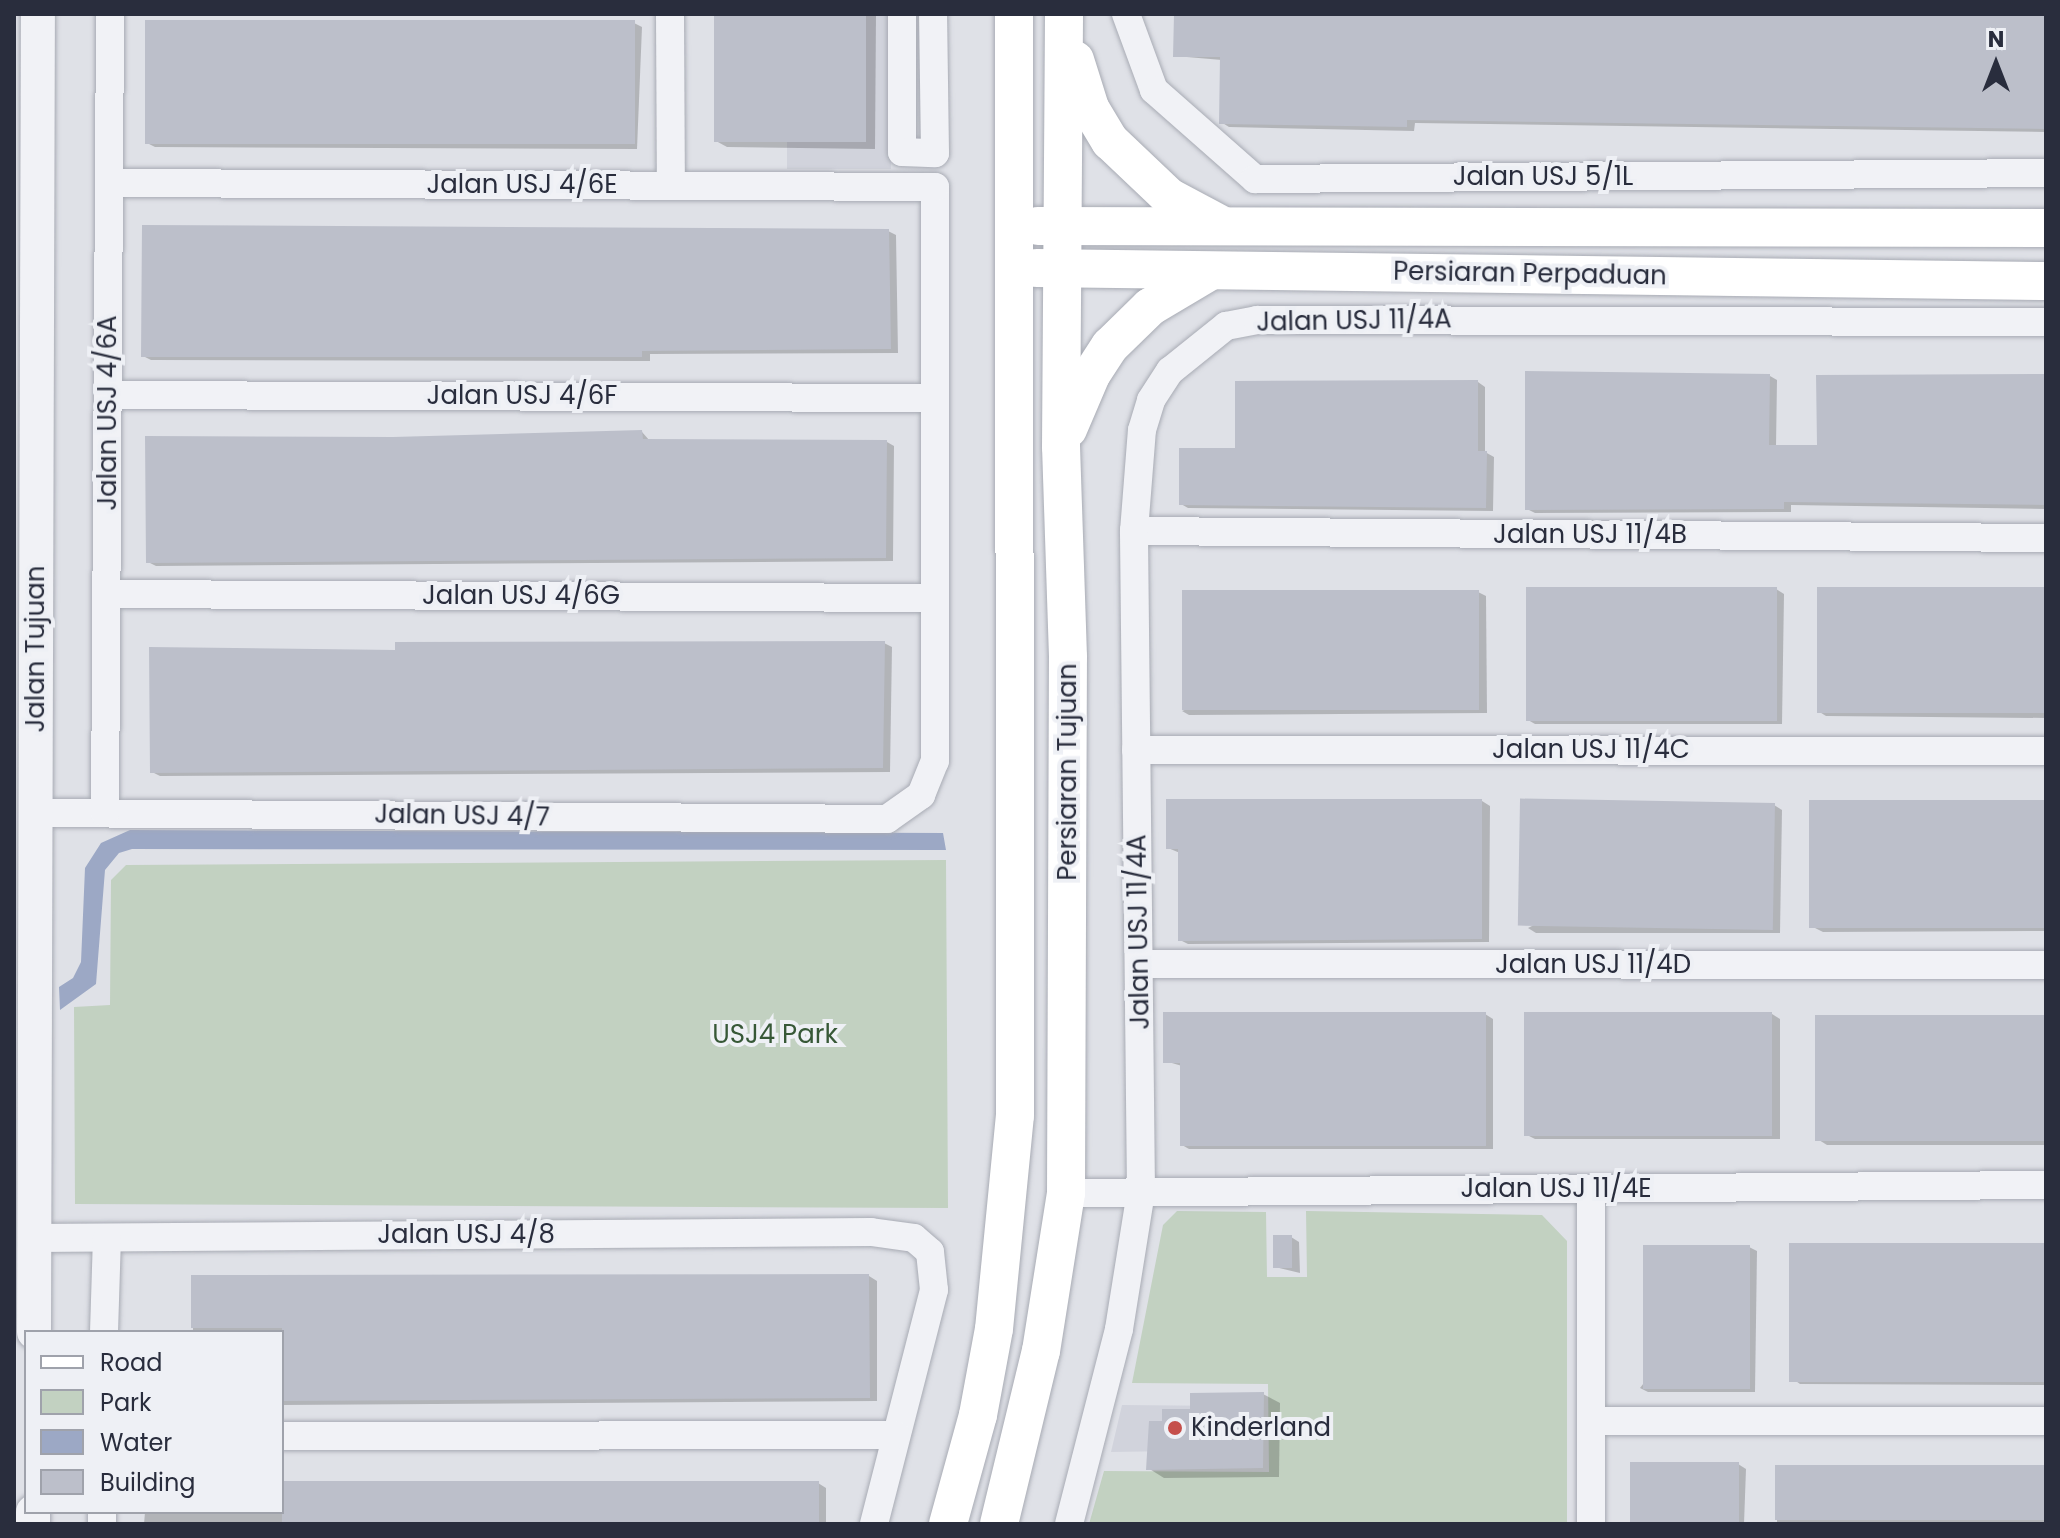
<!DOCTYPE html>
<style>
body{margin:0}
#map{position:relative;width:2060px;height:1538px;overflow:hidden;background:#dfe1e7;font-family:Poppins,sans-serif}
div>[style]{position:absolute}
.built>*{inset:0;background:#d1d3dc;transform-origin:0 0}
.green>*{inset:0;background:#c2d1c1}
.water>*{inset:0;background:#9ca8c5}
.shadow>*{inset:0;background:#0003;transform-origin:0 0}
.building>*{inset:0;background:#bcbfca;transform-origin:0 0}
.roads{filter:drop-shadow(0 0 2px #a8abb4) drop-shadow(0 0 2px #a8abb4)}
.minor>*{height:28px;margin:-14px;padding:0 14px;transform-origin:14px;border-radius:14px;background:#f1f2f6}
.tertiary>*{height:34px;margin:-17px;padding:0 17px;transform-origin:17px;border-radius:17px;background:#f1f2f6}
.secondary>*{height:38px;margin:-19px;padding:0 19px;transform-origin:19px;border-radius:19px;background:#fff}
.dots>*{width:22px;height:22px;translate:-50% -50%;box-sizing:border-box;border:4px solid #eef0f5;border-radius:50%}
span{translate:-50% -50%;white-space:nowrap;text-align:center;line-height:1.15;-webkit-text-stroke:8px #eef0f5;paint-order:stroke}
.street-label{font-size:26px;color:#292d3d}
.park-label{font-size:26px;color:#375837}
.poi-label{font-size:26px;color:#292d3d}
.left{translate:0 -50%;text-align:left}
.frame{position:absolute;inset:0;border:16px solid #292d3d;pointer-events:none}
.legend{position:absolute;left:24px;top:1330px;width:260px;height:184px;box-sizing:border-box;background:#eef0f5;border:2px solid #9fa2ab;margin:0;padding:10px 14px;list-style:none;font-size:24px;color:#292d3d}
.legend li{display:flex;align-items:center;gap:16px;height:40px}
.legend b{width:40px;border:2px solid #9fa2ab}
.north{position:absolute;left:1956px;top:24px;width:80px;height:80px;-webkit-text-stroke:6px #eef0f5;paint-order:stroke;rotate:0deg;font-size:22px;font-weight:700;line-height:32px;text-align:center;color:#292d3d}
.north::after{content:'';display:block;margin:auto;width:28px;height:36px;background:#292d3d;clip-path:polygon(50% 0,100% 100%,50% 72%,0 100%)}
</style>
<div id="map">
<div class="built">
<i style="left:787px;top:14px;width:104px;height:155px"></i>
<i style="clip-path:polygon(1122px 1405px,1230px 1406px,1236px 1450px,1111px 1452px)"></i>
</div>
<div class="green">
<i style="clip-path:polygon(946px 860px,948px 1208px,75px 1204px,74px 1007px,110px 1005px,111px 880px,126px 865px)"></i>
<i style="clip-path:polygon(1177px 1211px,1266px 1212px,1267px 1277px,1307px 1277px,1306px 1211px,1542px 1215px,1567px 1241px,1567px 1524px,1089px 1524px,1104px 1471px,1269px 1472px,1268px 1384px,1132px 1383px,1163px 1225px)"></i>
</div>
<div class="water">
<i style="clip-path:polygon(130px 830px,943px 833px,946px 850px,132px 849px,119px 853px,105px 870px,96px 984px,60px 1010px,59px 987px,73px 978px,81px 962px,85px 868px,101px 843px)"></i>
</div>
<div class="shadow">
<i style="clip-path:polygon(716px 14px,876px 14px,875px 149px,727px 147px,716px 141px)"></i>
<i style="clip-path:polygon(1176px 14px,2046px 14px,2046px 132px,1415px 123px,1414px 131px,1229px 127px,1221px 122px,1222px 60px,1175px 56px)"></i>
<i style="clip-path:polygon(634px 23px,642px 27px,637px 149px,155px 147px,147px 143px)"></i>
<i style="clip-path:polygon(888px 231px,896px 235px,898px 353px,650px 354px,650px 361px,151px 360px,143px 356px)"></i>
<i style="clip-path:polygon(1770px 376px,1777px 380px,1776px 447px,1819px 447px,2046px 376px,2046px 509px,1791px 505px,1791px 512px,1535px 513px,1527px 509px)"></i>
<i style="clip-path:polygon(1478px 382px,1485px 387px,1485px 452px,1494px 457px,1493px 511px,1188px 508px,1181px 504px,1237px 450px)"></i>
<i style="clip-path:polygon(642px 432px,650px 441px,887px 442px,894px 446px,893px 561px,156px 566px,148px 562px,393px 439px)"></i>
<i style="clip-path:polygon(1776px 589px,1784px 594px,1782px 724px,1535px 724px,1528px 720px)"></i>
<i style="clip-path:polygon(2046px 590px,2046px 718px,1826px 716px,1818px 711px)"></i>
<i style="clip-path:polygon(1478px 592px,1486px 596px,1487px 713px,1189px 715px,1182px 711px)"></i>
<i style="clip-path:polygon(884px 643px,892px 647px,890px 772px,160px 776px,152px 772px,397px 652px)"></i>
<i style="clip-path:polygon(1482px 801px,1490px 806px,1489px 942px,1188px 944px,1180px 940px,1180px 853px,1168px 848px)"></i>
<i style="clip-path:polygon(2046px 802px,2046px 931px,1823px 932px,1815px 928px)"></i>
<i style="clip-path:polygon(1774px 805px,1782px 810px,1780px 933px,1536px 933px,1528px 928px)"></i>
<i style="clip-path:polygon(1485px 1014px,1493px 1019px,1493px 1149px,1189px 1149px,1182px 1145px,1182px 1066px,1165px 1061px)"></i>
<i style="clip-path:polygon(1772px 1014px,1780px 1019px,1780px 1139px,1535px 1139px,1527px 1135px)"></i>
<i style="clip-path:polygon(2046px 1017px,2046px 1145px,1827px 1145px,1819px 1140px)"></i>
<i style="clip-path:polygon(1291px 1237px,1299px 1242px,1300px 1273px,1275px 1267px)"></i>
<i style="clip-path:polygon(2046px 1245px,2046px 1385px,1800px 1384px,1793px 1379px)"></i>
<i style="clip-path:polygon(1749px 1247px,1757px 1251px,1755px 1392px,1648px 1392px,1640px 1388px)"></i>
<i style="clip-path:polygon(869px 1276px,877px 1281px,877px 1401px,282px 1405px,282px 1332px,193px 1332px,193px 1277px)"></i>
<i style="clip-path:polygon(1263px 1394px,1280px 1403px,1279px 1477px,1164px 1478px,1148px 1468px,1192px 1411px)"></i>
<i style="clip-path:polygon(1632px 1464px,1738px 1464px,1746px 1469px,1744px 1524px,1635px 1524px)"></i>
<i style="left:1777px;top:1467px;width:269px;height:57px"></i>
<i style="clip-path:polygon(818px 1483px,826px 1488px,826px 1524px,144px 1524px,145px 1512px,282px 1512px,282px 1484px)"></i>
</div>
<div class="building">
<i style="left:714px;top:14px;width:152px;height:128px"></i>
<i style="clip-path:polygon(1174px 14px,2046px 14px,2046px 129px,1407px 120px,1407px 127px,1219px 124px,1220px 57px,1173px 57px)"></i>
<i style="left:145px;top:20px;width:490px;height:124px"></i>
<i style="clip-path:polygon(142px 225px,889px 229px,891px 349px,642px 351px,642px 357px,141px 357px)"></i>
<i style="clip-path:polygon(1525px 371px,1770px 374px,1769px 445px,1817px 445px,1816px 375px,2046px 374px,2046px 505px,1784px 502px,1784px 509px,1525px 510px)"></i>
<i style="clip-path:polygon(1478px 380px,1478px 451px,1487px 451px,1486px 508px,1179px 505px,1179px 448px,1235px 448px,1235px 381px)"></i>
<i style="clip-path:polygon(642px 430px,643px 439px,887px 440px,886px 558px,146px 563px,145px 436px,393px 437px)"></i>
<i style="left:1526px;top:587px;width:251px;height:134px"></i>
<i style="left:1817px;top:587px;width:229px;height:126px"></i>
<i style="left:1479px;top:590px;width:120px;height:297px;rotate:90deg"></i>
<i style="clip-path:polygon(885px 641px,883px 768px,150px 773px,149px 647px,395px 650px,395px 642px)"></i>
<i style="clip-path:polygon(1166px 799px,1482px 799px,1482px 939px,1178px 941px,1178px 849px,1166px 849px)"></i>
<i style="left:2046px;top:800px;width:128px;height:237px;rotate:90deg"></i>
<i style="left:1775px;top:803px;width:127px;height:255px;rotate:91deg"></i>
<i style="clip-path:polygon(1163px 1012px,1486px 1012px,1486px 1146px,1180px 1146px,1180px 1063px,1163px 1063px)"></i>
<i style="left:1772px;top:1012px;width:124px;height:248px;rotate:90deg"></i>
<i style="left:1815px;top:1015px;width:231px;height:126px"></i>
<i style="left:1273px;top:1235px;width:19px;height:33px"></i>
<i style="left:2046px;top:1243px;width:139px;height:257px;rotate:90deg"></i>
<i style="left:1643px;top:1245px;width:107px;height:144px"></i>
<i style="clip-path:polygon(869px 1274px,870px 1398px,282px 1401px,282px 1328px,191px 1328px,191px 1275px)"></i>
<i style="clip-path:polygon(1264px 1392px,1263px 1468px,1146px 1470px,1149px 1421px,1162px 1421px,1162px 1409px,1190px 1409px,1190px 1393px)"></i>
<i style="left:1630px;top:1462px;width:109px;height:60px"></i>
<i style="left:1775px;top:1465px;width:271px;height:55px"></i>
<i style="left:819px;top:1481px;width:43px;height:537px;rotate:90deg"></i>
</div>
<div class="roads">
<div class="minor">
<i style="left:670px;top:14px;width:172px;rotate:89.7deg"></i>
<i style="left:902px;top:14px;width:138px;rotate:90deg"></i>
<i style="left:902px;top:152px;width:33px;rotate:2deg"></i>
<i style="left:935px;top:153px;width:139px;rotate:-90.8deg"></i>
<i style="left:1126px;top:14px;width:81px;rotate:69.8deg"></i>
<i style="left:1154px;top:90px;width:135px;rotate:41.4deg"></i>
<i style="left:1255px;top:179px;width:791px;rotate:-0.43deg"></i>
<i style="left:108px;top:395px;width:827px;rotate:0.21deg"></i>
<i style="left:1134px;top:531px;width:912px;rotate:0.44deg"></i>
<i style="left:107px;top:594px;width:828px;rotate:0.28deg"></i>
<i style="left:1136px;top:750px;width:910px;rotate:0.06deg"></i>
<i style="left:36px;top:813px;width:851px;rotate:0.4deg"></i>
<i style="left:887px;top:819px;width:42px;rotate:-35.2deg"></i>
<i style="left:921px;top:795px;width:37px;rotate:-68deg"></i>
<i style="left:935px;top:761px;width:574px;rotate:-90deg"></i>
<i style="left:935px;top:187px;width:825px;rotate:-179.72deg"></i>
<i style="left:105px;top:813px;width:799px;rotate:-89.64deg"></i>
<i style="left:1139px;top:964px;width:907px;rotate:0.06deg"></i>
<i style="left:1591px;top:1189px;width:335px;rotate:90deg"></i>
<i style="left:1066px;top:1193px;width:980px;rotate:-0.47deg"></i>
<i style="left:34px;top:1238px;width:837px;rotate:-0.41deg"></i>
<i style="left:871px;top:1232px;width:43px;rotate:7.9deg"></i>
<i style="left:914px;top:1238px;width:21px;rotate:41deg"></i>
<i style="left:930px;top:1252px;width:38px;rotate:84deg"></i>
<i style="left:934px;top:1290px;width:242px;rotate:104.4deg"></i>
<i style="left:104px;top:1332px;width:94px;rotate:-88.2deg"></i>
<i style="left:1591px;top:1421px;width:455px"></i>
<i style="left:282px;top:1436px;width:614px;rotate:-0.09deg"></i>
<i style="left:102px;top:1524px;width:12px;rotate:-90deg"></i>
<i style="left:1069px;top:1524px;width:201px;rotate:-75.6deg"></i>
<i style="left:1119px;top:1329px;width:139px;rotate:-80.9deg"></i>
<i style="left:1141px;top:1192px;width:661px;rotate:-90.61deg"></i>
<i style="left:1134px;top:531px;width:101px;rotate:-85.5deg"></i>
<i style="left:1142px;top:430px;width:31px;rotate:-73deg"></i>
<i style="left:1151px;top:400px;width:35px;rotate:-57deg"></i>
<i style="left:1170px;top:371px;width:72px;rotate:-38.8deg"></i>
<i style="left:1226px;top:326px;width:32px;rotate:-11deg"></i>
<i style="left:1257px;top:320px;width:789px;rotate:0.15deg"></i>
</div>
<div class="tertiary">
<i style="left:34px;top:1332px;width:1318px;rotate:-89.83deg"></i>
<i style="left:33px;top:1524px;width:12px;rotate:-90deg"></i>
</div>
<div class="secondary">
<i style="left:1075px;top:60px;width:50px;rotate:72.6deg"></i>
<i style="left:1090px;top:108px;width:39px;rotate:59deg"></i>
<i style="left:1110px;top:141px;width:81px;rotate:43.5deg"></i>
<i style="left:1169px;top:197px;width:55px;rotate:28deg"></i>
<i style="left:1038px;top:226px;width:1008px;rotate:0.11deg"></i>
<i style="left:1037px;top:268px;width:1009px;rotate:0.74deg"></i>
<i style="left:1068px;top:429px;width:59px;rotate:-66.9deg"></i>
<i style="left:1091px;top:375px;width:35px;rotate:-57deg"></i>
<i style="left:1110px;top:346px;width:56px;rotate:-44.3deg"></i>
<i style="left:1150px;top:307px;width:69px;rotate:-30.7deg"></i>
<i style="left:948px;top:1524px;width:113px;rotate:-74.6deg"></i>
<i style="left:978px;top:1415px;width:87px;rotate:-79.5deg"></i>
<i style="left:994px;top:1329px;width:214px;rotate:-84.4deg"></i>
<i style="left:1015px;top:1116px;width:1102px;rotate:-90.05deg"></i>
<i style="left:999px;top:1524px;width:178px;rotate:-76.4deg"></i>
<i style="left:1041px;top:1351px;width:160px;rotate:-81deg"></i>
<i style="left:1066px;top:1193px;width:536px;rotate:-89.79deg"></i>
<i style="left:1068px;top:657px;width:210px;rotate:-91.9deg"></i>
<i style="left:1061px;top:447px;width:433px;rotate:-89.6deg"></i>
</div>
</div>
<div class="dots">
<i style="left:1175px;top:1428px;background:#c54f4b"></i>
</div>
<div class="street-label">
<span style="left:1543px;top:177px">Jalan USJ 5/1L</span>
<span style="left:522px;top:185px">Jalan USJ 4/6E</span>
<span style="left:1530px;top:274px;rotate:1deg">Persiaran Perpaduan</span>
<span style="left:1354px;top:321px;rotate:-1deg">Jalan USJ 11/4A</span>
<span style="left:522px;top:396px">Jalan USJ 4/6F</span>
<span style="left:108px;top:413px;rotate:-90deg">Jalan USJ 4/6A</span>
<span style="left:1590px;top:535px">Jalan USJ 11/4B</span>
<span style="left:521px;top:596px">Jalan USJ 4/6G</span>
<span style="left:36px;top:649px;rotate:-90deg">Jalan Tujuan</span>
<span style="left:1591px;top:750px">Jalan USJ 11/4C</span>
<span style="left:1068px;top:772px;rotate:-90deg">Persiaran Tujuan</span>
<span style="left:462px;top:816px;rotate:1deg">Jalan USJ 4/7</span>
<span style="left:1139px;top:932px;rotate:-91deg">Jalan USJ 11/4A</span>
<span style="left:1593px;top:965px">Jalan USJ 11/4D</span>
<span style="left:1556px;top:1189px">Jalan USJ 11/4E</span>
<span style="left:466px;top:1235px">Jalan USJ 4/8</span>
</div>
<div class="park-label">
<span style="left:775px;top:1035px">USJ4 Park</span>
</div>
<div class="poi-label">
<span class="left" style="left:1191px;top:1428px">Kinderland</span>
</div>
<div class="frame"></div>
<ul class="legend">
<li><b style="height:10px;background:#fff"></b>Road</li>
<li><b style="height:22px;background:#c2d1c1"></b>Park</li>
<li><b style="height:22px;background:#9ca8c5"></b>Water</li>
<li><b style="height:22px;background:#bcbfca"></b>Building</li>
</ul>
<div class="north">N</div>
</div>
